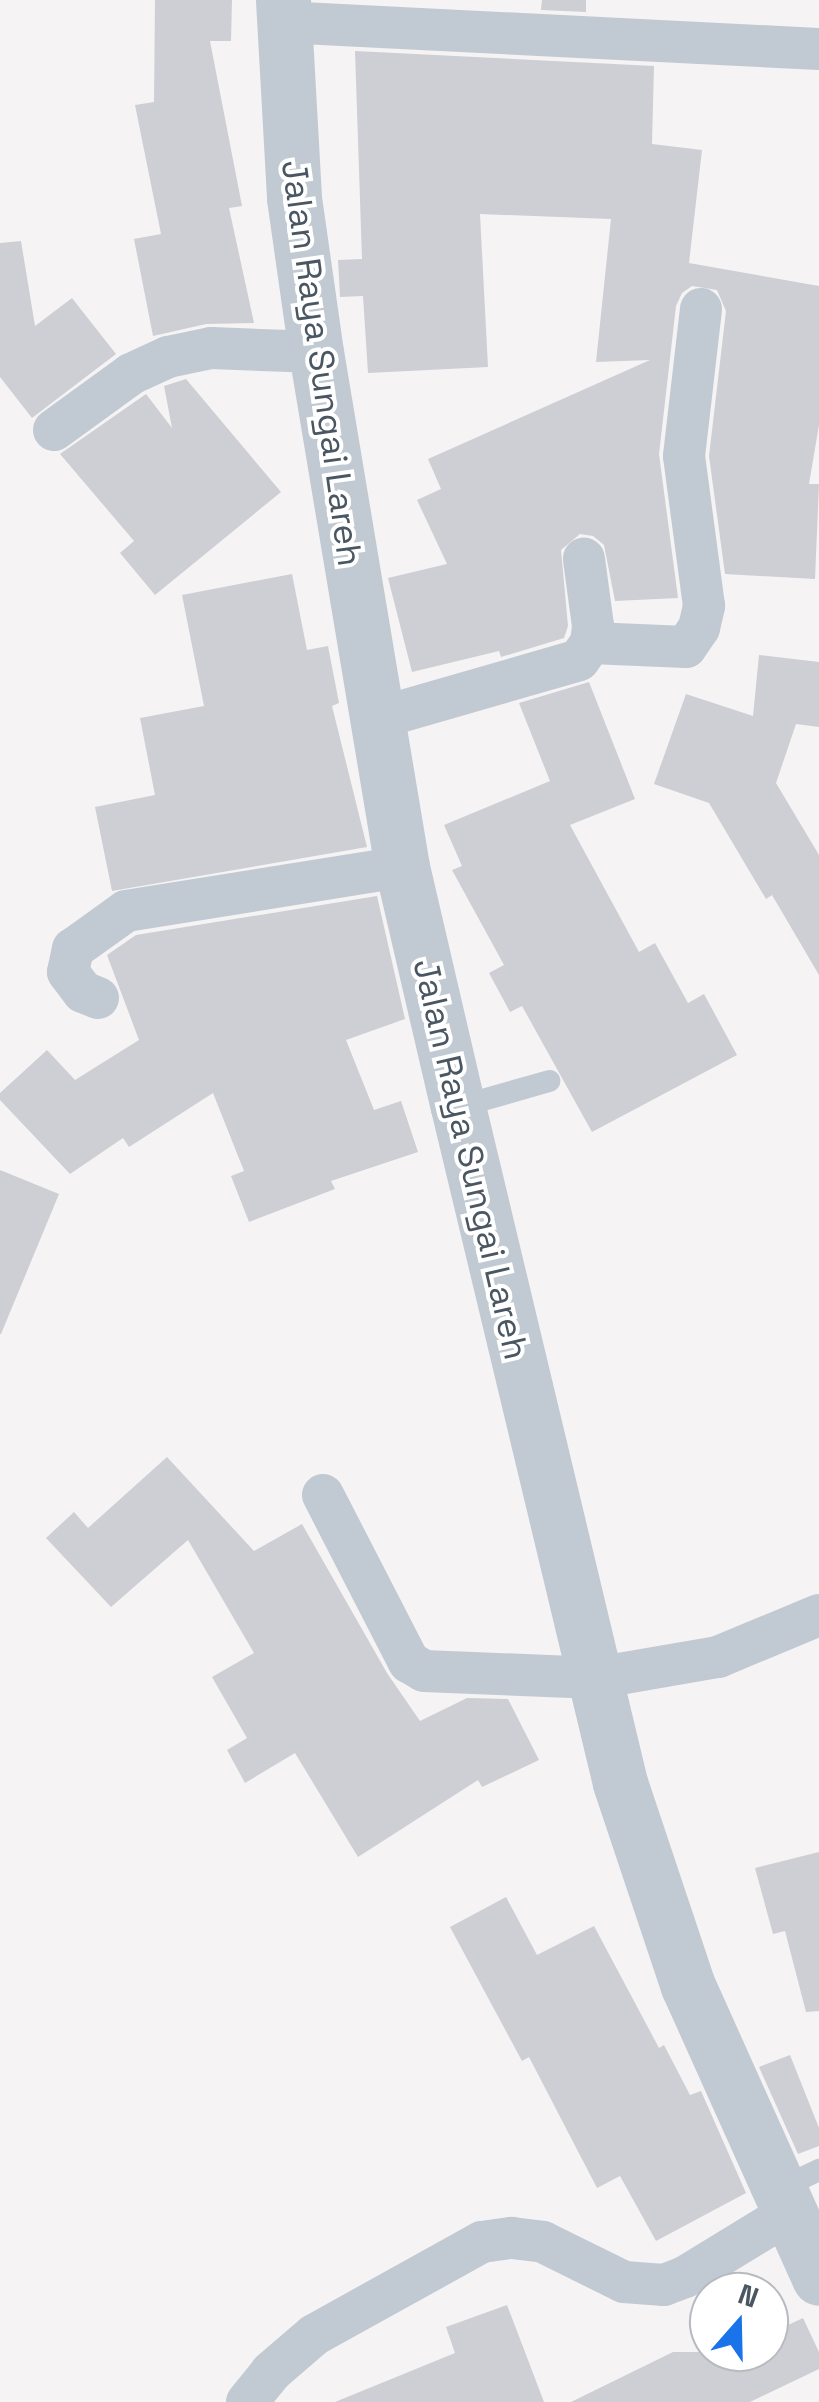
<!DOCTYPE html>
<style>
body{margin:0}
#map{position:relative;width:819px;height:2402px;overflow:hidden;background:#f5f3f3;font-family:"Space Grotesk",sans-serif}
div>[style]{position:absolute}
.building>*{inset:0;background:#cdcfd5}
.service>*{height:22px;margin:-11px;padding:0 11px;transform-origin:11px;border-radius:11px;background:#c1cad2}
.minor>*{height:42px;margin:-21px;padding:0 21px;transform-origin:21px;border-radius:21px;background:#c1cad2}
.tertiary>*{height:55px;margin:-27.5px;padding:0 27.5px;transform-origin:27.5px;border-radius:27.5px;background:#c1cad2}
span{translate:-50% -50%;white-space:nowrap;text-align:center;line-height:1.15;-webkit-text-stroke:8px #fff;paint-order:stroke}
.street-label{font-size:35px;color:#4a5661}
.north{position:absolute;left:689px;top:2272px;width:100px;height:100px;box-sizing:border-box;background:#fff;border:2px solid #b7bbc0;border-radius:50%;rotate:20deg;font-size:28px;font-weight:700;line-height:40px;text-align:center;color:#4a5661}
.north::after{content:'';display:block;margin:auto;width:35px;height:45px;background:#1a73e8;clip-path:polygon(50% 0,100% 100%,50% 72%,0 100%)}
</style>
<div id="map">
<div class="building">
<i style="clip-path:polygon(155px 0,232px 0,231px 41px,210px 41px,242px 206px,229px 208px,254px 323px,206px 324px,153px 336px,134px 239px,161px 234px,135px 105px,154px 102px)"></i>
<i style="clip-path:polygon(542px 0,586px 0,586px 12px,541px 10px)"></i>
<i style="clip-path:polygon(355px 51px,654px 66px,652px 144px,702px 150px,689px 263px,819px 286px,819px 425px,809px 484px,819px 484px,815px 579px,725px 574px,709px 456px,726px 311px,717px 290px,692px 286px,682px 293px,676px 306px,659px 454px,678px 598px,615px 601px,604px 545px,593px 536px,580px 534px,561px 550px,568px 626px,564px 638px,501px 657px,499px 651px,412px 672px,388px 578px,447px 564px,417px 500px,441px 489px,428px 459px,650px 360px,596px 362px,611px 219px,480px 214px,488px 367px,368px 373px,363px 296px,340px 297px,338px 260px,362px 259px)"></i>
<i style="clip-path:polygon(21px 241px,35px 326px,72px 298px,116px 354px,32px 418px,0 377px,0 243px)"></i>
<i style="clip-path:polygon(186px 379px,281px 492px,155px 595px,120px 553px,134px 541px,60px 454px,146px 394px,172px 428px,164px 386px)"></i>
<i style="clip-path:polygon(292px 574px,307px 650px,328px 646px,339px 703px,332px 706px,367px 847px,112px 891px,95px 807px,155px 795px,140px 718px,204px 706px,182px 595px)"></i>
<i style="clip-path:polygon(759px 655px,819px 662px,819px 727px,796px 724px,776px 783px,819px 855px,819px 975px,772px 895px,766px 899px,709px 803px,654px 784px,686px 694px,753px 716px)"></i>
<i style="clip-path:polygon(589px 682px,635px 799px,570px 825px,639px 952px,655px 943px,688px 1003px,704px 994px,737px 1055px,592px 1132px,522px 1006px,510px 1012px,489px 973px,504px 965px,452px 870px,462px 866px,444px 825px,550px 781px,519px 703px)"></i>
<i style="clip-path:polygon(377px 896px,405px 1019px,346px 1040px,374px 1110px,401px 1101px,418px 1152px,331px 1181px,335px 1189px,249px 1222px,231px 1176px,244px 1171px,213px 1093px,129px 1147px,123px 1138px,70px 1174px,0 1100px,0 1093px,47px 1050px,75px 1080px,139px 1040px,107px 955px,136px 935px)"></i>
<i style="clip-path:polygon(0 1170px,59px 1194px,1px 1334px,0 1334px)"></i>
<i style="clip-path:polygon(167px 1457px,254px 1551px,302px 1524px,387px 1673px,420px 1721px,467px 1698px,508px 1699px,539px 1760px,482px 1787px,478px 1780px,358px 1857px,295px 1753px,245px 1783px,227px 1750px,247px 1738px,212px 1677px,254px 1653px,188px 1540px,111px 1607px,46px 1538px,74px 1512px,88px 1528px)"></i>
<i style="clip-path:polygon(819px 1852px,819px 2011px,806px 2012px,785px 1931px,773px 1934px,755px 1868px)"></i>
<i style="clip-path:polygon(506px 1897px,537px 1955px,594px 1926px,659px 2048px,664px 2045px,690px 2095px,701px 2091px,746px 2193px,656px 2241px,620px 2176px,597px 2188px,529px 2057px,522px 2061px,450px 1927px)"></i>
<i style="clip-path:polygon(790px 2055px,819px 2128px,819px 2146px,798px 2154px,759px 2067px)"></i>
<i style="clip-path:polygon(507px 2305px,544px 2402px,335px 2402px,455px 2353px,446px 2327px)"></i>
<i style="clip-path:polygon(803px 2318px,819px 2352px,819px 2369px,750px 2402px,571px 2402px,673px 2352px,769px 2352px,769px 2334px)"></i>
</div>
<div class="service">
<i style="left:458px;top:1107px;width:95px;rotate:-15.9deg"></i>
<i style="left:777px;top:2190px;width:47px;rotate:-25.5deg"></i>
</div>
<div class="minor">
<i style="left:282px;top:22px;width:538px;rotate:2.88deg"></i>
<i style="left:54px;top:430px;width:95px;rotate:-36deg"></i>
<i style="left:131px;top:374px;width:41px;rotate:-24.7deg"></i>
<i style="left:168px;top:357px;width:44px;rotate:-11.8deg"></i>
<i style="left:211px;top:348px;width:105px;rotate:2.2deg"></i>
<i style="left:591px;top:643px;width:95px;rotate:2.4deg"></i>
<i style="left:686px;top:647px;width:23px;rotate:-56deg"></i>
<i style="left:699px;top:628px;width:23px;rotate:-77deg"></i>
<i style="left:704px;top:606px;width:151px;rotate:-97.6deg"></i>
<i style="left:684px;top:456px;width:148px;rotate:-83.4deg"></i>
<i style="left:375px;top:719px;width:212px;rotate:-16.1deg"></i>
<i style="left:579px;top:660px;width:21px;rotate:-55deg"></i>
<i style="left:591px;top:643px;width:17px;rotate:-83deg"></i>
<i style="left:593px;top:626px;width:68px;rotate:-97.7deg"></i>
<i style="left:98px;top:998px;width:16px;rotate:-158deg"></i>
<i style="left:83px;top:992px;width:25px;rotate:-127deg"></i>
<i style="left:68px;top:972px;width:24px;rotate:-78deg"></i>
<i style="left:73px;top:949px;width:65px;rotate:-35.6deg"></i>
<i style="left:126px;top:911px;width:279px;rotate:-9.1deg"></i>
<i style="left:323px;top:1495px;width:188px;rotate:62.8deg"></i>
<i style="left:409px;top:1662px;width:17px;rotate:31deg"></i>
<i style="left:424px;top:1671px;width:172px;rotate:2.3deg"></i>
<i style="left:596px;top:1678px;width:124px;rotate:-9.8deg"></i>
<i style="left:718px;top:1657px;width:109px;rotate:-22.6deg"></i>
<i style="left:247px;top:2402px;width:38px;rotate:-51deg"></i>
<i style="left:271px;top:2372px;width:57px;rotate:-40.7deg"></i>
<i style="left:314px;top:2335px;width:192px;rotate:-29deg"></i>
<i style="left:482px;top:2242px;width:30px;rotate:-8deg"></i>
<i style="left:512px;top:2238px;width:31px;rotate:7deg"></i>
<i style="left:543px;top:2242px;width:90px;rotate:26.3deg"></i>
<i style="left:624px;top:2282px;width:40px;rotate:4.3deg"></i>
<i style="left:664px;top:2285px;width:22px;rotate:-21deg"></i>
<i style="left:685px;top:2277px;width:121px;rotate:-31.5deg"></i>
</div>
<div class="tertiary">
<i style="left:283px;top:0;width:198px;rotate:86.8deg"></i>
<i style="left:294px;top:198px;width:156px;rotate:81.9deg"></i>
<i style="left:316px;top:352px;width:522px;rotate:80.52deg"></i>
<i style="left:402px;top:867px;width:246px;rotate:76.9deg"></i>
<i style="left:458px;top:1107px;width:695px;rotate:76.52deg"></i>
<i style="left:620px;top:1783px;width:214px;rotate:71.5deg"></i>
<i style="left:688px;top:1986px;width:320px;rotate:65.8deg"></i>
</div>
<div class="street-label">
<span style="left:322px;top:363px;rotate:82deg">Jalan Raya Sungai Lareh</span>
<span style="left:471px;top:1159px;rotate:77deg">Jalan Raya Sungai Lareh</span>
</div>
<div class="north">N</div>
</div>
